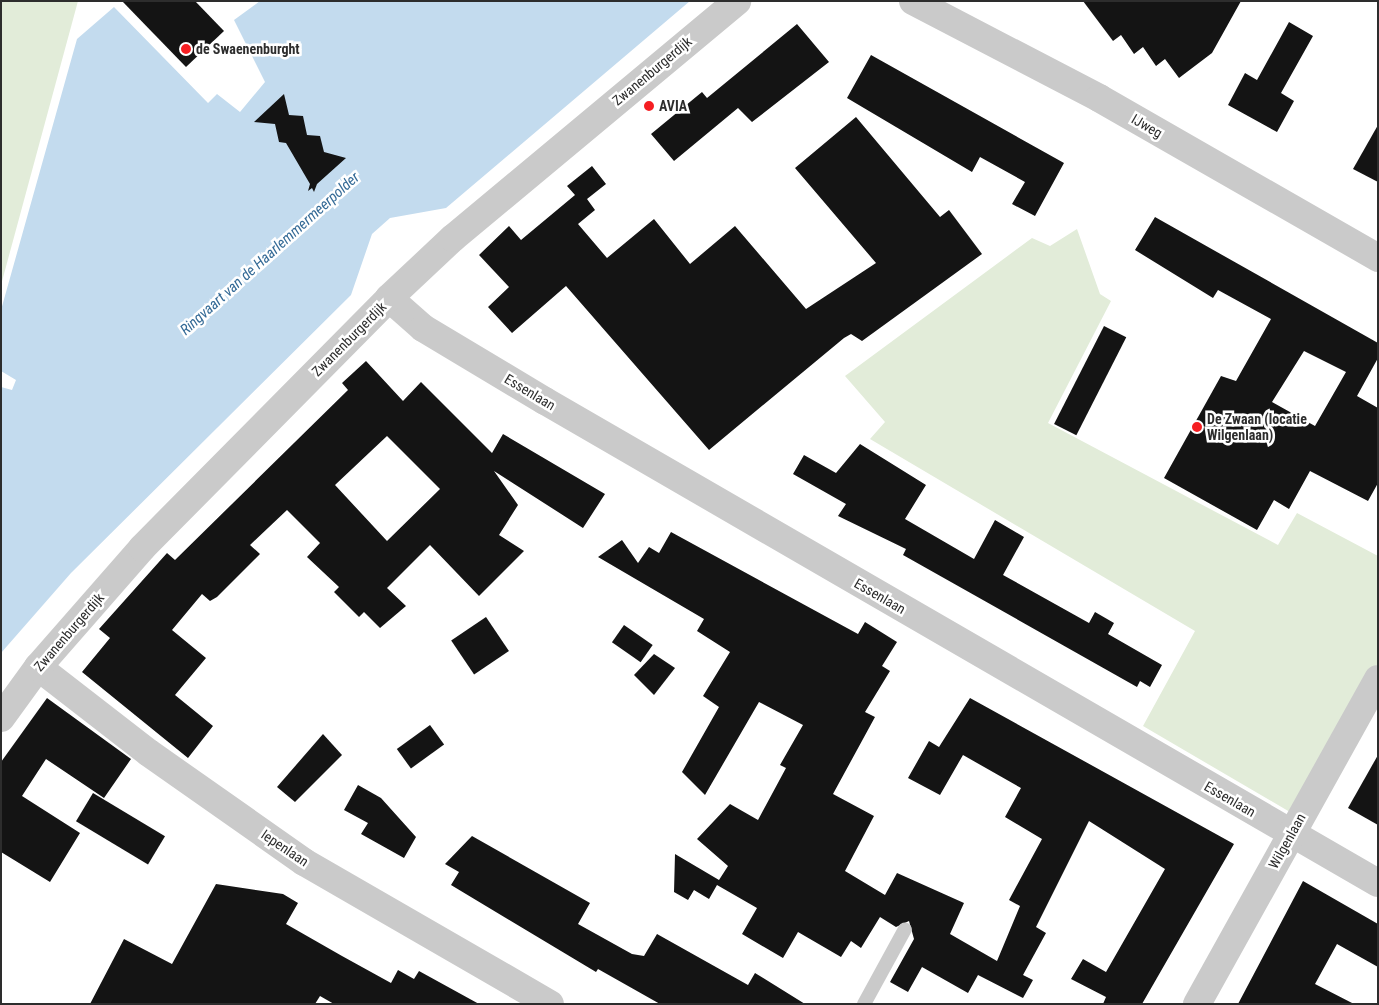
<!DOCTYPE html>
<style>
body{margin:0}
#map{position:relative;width:1379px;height:1005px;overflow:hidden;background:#fff;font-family:"Roboto Condensed",sans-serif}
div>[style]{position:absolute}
.green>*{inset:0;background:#e2ecd9}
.water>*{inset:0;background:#c3dbee}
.building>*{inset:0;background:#141414;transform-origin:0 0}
.service>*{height:14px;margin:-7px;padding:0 7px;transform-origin:7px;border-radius:7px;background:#cacaca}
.minor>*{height:28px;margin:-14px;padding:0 14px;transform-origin:14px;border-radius:14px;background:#cacaca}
.tertiary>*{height:28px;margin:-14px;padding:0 14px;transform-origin:14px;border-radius:14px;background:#cacaca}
.dots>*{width:14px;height:14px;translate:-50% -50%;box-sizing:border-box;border:2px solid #fff;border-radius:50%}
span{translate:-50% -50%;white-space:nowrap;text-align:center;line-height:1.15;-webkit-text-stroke:5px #fff;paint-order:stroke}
.poi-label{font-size:14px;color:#2d2d2d;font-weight:700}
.left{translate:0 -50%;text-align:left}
.street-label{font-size:14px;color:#2d2d2d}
.water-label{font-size:15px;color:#346a96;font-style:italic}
.frame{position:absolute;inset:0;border:2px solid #2d2d2d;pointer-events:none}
</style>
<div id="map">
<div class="green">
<i style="clip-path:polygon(1px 1px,78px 1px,1px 285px)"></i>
<i style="clip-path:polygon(1077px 229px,1100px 294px,1111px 301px,1048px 423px,1278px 545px,1297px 513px,1378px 556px,1378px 663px,1295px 815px,1143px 726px,1195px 631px,870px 439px,885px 422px,845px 376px,1032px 238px,1050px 246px)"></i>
</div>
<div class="water">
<i style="clip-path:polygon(260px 1px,690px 1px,446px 208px,390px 218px,372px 234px,351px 295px,71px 573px,1px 653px,1px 387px,12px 390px,16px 380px,1px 371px,1px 310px,77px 39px,114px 7px,208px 103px,217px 94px,240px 112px,265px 82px,234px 20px)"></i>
</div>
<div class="building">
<i style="clip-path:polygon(122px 1px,195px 1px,224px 31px,186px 67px)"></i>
<i style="clip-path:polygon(1083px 1px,1241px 1px,1212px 53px,1179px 78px,1165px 59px,1156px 66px,1143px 47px,1134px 54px,1121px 35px,1113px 41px)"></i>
<i style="clip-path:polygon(1289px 22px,1313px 36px,1281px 93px,1294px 101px,1277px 132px,1228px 105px,1245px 73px,1257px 80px)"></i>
<i style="clip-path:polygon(797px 24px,829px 62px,752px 122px,738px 108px,674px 161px,651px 134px,702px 92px,707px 98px)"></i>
<i style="clip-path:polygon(871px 55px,1064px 163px,1035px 216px,1012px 204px,1025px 182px,980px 157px,972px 172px,847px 98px)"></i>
<i style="clip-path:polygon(284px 94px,289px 115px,303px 116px,307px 135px,320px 136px,324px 152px,346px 158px,317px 184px,314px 192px,312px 188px,308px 191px,310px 184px,286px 143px,279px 142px,275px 124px,254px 122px)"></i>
<i style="clip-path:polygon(856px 117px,940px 217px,949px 210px,982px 254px,862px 341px,851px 334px,844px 338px,709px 450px,566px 286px,512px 333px,488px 307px,509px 287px,479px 255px,509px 226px,521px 240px,575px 195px,567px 186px,592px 166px,606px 184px,587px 199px,595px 210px,578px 224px,607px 258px,654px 219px,690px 264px,735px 226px,806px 309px,876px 263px,795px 168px)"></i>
<i style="clip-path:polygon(1378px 125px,1378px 182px,1353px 169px)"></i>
<i style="clip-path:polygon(evenodd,1155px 217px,1378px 343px,1378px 358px,1357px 396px,1378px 408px,1378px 483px,1368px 501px,1310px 471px,1289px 509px,1274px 500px,1257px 530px,1164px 478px,1221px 376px,1236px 381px,1271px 319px,1218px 290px,1213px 298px,1135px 250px,1155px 217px,1304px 351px,1346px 372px,1315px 426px,1272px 402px,1304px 351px)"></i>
<i style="left:1104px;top:326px;width:25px;height:110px;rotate:27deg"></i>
<i style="clip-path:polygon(evenodd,366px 361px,403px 401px,421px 382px,492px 453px,503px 434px,605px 494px,583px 528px,494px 471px,518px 505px,499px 535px,524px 551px,479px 596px,430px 545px,387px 588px,406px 606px,380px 628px,364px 612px,359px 617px,334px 592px,339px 587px,307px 557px,320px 543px,287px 510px,250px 545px,260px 554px,217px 597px,210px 601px,202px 594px,172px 630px,206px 658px,175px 695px,213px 726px,188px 758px,82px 672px,110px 638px,99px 629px,167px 553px,175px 560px,348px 390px,342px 383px,366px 361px,387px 436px,440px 489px,387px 541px,335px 485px,387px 436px)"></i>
<i style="clip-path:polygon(860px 444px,926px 485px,905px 519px,974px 559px,995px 520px,1024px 537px,1003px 575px,1089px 623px,1095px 612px,1114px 623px,1108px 634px,1162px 665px,1150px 687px,1140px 681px,1137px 687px,903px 555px,906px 549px,838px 516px,846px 504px,793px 474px,804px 455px,836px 473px)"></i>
<i style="clip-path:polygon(671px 532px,858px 634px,865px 622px,897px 642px,882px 666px,890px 671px,865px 712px,875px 717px,833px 794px,874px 816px,845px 871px,885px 895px,897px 873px,964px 903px,950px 934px,997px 961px,1020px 906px,1009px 900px,1042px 839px,1005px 817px,1021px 788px,963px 755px,940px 795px,908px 778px,929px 741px,939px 747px,970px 698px,1234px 844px,1142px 1004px,1103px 1004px,1106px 997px,1071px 979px,1083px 959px,1106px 972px,1165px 869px,1089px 821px,1036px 927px,1046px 933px,1023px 975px,1033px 980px,1023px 998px,978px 975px,968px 993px,922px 967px,908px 992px,890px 982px,914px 939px,909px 921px,896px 927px,880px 917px,861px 948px,851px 941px,841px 957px,798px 932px,783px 958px,742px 934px,757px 908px,717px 885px,709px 899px,694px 890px,688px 900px,674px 892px,675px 854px,719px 880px,728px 866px,697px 839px,730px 804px,758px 820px,786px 768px,780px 765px,803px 725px,759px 702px,705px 795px,682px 772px,719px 707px,703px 696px,730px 652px,697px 631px,704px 619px,598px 557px,622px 540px,638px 563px,649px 547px,659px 553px)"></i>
<i style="left:486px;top:617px;width:41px;height:42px;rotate:56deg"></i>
<i style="left:624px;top:625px;width:35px;height:21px;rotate:35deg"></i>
<i style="clip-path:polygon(654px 654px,675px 668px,654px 695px,634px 675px)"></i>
<i style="clip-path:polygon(47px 698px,131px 759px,104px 798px,46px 759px,22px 796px,80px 833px,50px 882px,1px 852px,1px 762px)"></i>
<i style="left:430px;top:725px;width:24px;height:41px;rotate:54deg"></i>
<i style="clip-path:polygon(323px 734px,342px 755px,295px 802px,277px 787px)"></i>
<i style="clip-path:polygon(1378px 755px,1378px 825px,1348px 808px)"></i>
<i style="clip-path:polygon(358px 785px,381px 798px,416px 837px,404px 858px,361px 834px,368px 823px,344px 810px)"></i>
<i style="left:93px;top:793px;width:84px;height:33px;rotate:31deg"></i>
<i style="clip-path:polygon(472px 836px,590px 903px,578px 924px,632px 954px,644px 956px,657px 934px,748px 985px,755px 973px,805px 1004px,660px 1004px,598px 969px,596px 972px,451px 885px,459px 872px,445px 864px)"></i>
<i style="clip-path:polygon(1303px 881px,1378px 924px,1378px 967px,1337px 944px,1315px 984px,1354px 1004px,1238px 1004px)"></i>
<i style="clip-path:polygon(216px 884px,283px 894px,298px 903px,286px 924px,342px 956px,391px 983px,398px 970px,414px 979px,419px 971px,479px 1004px,334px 1004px,320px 996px,315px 1004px,90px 1004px,124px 939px,172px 964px)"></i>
</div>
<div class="service">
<i style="left:864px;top:1004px;width:85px;rotate:-61.3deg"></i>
</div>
<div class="minor">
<i style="left:913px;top:1px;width:210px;rotate:27.5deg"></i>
<i style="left:1099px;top:98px;width:322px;rotate:29.8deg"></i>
<i style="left:389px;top:298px;width:45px;rotate:41.4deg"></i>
<i style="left:423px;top:328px;width:142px;rotate:30.9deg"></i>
<i style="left:545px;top:401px;width:962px;rotate:30.06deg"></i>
<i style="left:38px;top:667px;width:140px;rotate:37.8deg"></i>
<i style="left:149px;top:753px;width:189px;rotate:35.1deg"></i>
<i style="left:304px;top:862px;width:284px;rotate:30deg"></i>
<i style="left:1197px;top:1004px;width:372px;rotate:-60.9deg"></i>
</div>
<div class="tertiary">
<i style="left:1px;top:718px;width:63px;rotate:-54deg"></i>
<i style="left:38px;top:667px;width:158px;rotate:-48.8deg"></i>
<i style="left:142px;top:548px;width:351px;rotate:-45.3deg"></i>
<i style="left:389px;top:298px;width:88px;rotate:-43.2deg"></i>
<i style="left:453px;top:238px;width:370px;rotate:-39.8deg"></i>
</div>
<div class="dots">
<i style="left:186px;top:49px;background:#f51e22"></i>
<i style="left:649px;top:106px;background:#f51e22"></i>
<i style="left:1197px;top:427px;background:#f51e22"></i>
</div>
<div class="poi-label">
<span class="left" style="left:196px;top:49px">de Swaenenburght</span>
<span class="left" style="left:659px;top:106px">AVIA</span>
<span class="left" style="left:1207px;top:427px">De Zwaan (locatie<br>Wilgenlaan)</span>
</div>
<div class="street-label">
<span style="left:652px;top:71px;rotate:-40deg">Zwanenburgerdijk</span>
<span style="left:1147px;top:126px;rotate:30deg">IJweg</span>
<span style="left:349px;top:339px;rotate:-45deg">Zwanenburgerdijk</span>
<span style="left:530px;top:392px;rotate:31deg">Essenlaan</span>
<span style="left:880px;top:596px;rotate:30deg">Essenlaan</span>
<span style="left:69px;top:632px;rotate:-49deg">Zwanenburgerdijk</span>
<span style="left:1230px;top:799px;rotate:30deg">Essenlaan</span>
<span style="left:1287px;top:841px;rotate:-61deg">Wilgenlaan</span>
<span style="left:285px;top:848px;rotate:34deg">Iepenlaan</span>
</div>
<div class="water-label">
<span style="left:270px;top:254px;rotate:-42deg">Ringvaart van de Haarlemmermeerpolder</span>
</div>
<div class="frame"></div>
</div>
